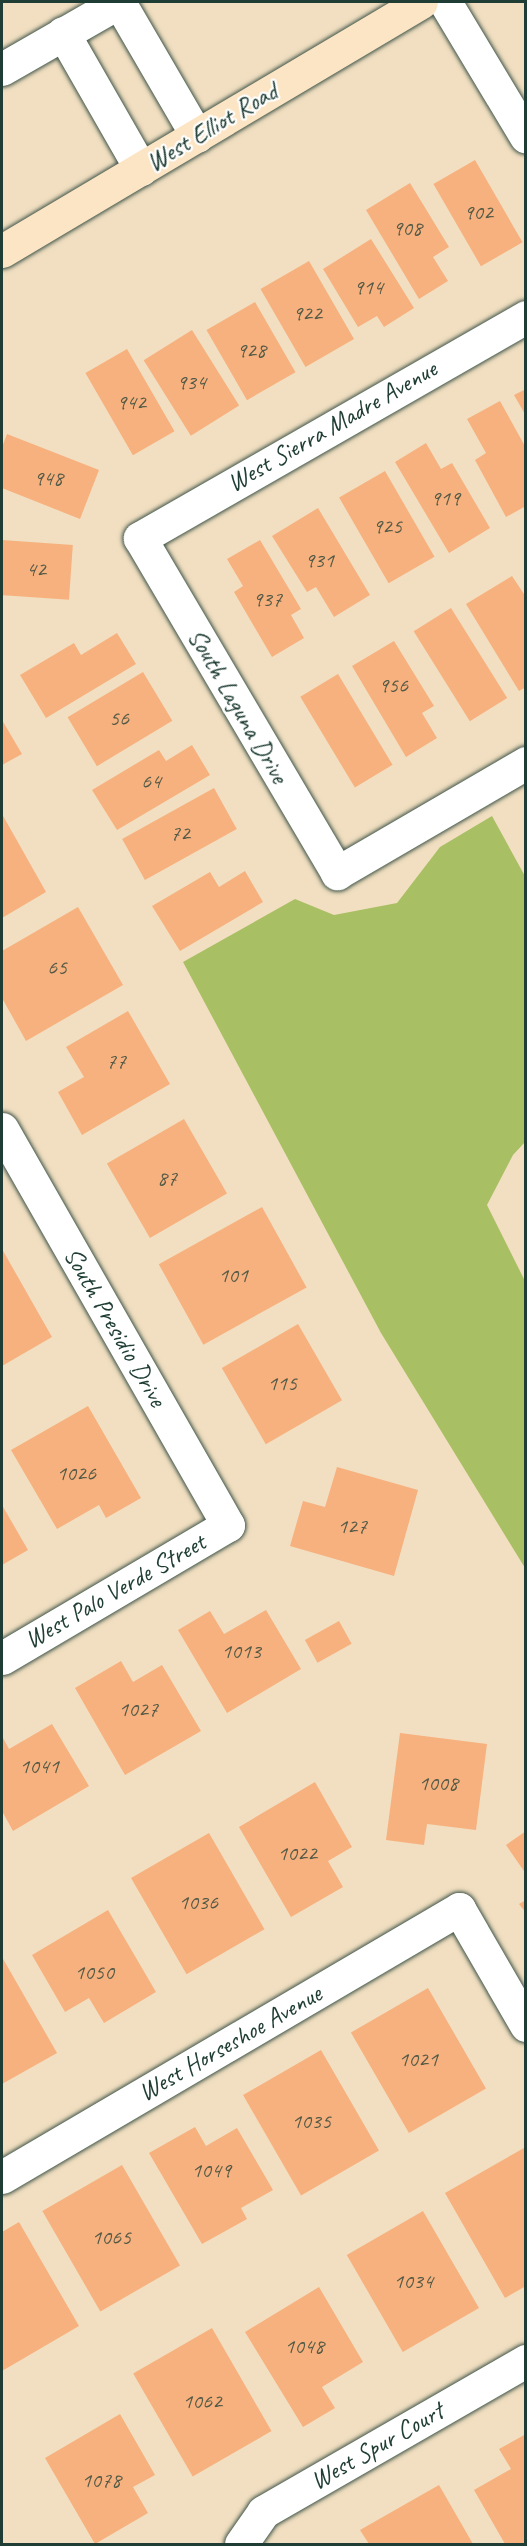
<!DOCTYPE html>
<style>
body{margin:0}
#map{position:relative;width:527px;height:2546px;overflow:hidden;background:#f2dfc1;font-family:Caveat,sans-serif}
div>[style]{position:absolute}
.green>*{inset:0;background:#a9bf64}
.building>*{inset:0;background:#f6b17e;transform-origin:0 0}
.roads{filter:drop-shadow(0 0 2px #3f5549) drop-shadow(0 0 2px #3f5549)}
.street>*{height:33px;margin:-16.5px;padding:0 16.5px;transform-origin:16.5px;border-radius:16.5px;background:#fff}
.secondary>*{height:33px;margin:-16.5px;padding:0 16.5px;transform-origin:16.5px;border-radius:16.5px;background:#fce5c4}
span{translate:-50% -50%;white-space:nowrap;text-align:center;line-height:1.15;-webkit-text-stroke:4.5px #fff;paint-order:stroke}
.number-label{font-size:22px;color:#555a46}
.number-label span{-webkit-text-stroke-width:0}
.street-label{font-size:26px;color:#1f3d34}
.frame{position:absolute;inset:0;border:3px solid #1f3d34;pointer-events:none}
</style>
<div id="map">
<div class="green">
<i style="clip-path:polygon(492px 816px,526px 878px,525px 1142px,513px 1155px,487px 1205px,525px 1281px,525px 1568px,381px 1333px,183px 962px,295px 899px,334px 915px,397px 903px,440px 847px)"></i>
</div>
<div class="building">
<i style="left:475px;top:160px;width:95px;height:48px;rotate:60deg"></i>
<i style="clip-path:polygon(410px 183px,449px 247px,433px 257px,448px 281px,419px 299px,366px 210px)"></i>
<i style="clip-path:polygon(371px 239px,414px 308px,384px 327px,377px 316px,358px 327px,323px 269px)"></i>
<i style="left:309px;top:261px;width:90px;height:56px;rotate:60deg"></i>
<i style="left:255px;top:302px;width:81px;height:56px;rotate:60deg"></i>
<i style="left:192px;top:330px;width:89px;height:57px;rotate:58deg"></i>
<i style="left:127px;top:349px;width:95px;height:48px;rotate:60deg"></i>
<i style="clip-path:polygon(526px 389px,526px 416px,514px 395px)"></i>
<i style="clip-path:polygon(500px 401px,526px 448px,526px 506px,506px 517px,475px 460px,486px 453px,467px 419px)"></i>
<i style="clip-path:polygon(7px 434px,99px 470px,80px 519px,2px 488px,2px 447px)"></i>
<i style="clip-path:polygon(426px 443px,441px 469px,452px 463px,490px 528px,449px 553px,395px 462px)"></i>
<i style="left:385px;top:471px;width:99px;height:53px;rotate:60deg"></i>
<i style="clip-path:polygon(318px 508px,370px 595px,334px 617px,316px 587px,307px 592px,272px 536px)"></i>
<i style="left:2px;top:540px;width:71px;height:55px;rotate:4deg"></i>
<i style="clip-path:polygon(260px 540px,301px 609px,291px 615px,304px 638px,272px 657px,234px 592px,243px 586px,227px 559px)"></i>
<i style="clip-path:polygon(512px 576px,526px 597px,526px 687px,519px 691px,466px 604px)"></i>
<i style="left:451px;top:608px;width:106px;height:44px;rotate:58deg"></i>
<i style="clip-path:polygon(117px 633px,136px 664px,46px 718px,20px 675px,74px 643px,81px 655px)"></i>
<i style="clip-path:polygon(394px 641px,434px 706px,422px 713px,437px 738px,406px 757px,352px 666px)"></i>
<i style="left:143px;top:672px;width:57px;height:88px;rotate:59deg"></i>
<i style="left:338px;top:674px;width:106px;height:44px;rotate:59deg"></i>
<i style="clip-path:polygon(2px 720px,22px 754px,2px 765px)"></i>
<i style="clip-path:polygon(192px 745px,210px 775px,117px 830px,92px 790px,159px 750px,166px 761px)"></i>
<i style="left:214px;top:788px;width:47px;height:105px;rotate:61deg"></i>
<i style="clip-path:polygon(2px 814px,46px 892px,2px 918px)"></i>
<i style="clip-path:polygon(245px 871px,263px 902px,180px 951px,152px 906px,210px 872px,219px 887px)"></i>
<i style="clip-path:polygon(78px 907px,123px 985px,26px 1041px,2px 998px,2px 951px)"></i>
<i style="clip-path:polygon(128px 1011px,170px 1084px,82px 1135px,58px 1092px,84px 1077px,66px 1047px)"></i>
<i style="left:184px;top:1119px;width:86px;height:89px;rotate:60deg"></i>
<i style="left:262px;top:1207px;width:92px;height:118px;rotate:61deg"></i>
<i style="clip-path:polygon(2px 1249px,52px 1337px,2px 1366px)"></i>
<i style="left:298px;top:1324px;width:88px;height:88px;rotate:60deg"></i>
<i style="clip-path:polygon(88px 1406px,141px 1498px,106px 1518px,99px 1505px,57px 1529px,11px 1450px)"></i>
<i style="clip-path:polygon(337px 1467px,418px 1490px,394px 1576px,290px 1546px,303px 1501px,325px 1507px)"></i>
<i style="clip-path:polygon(2px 1505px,28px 1550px,2px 1565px)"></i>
<i style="clip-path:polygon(266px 1610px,301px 1669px,227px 1713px,178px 1630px,210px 1611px,224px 1634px)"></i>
<i style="left:339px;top:1621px;width:26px;height:39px;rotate:61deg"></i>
<i style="clip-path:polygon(121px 1661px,133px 1682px,162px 1665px,201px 1731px,125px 1775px,75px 1688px)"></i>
<i style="clip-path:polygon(52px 1724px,89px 1786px,13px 1831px,2px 1811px,2px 1736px,9px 1749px)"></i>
<i style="clip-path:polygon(400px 1733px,487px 1744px,476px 1830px,427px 1824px,424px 1845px,386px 1840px)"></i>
<i style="clip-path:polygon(315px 1782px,352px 1847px,328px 1861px,343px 1887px,291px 1917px,239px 1827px)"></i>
<i style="clip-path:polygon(526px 1831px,526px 1874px,506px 1845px)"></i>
<i style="left:209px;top:1833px;width:111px;height:90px;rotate:60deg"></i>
<i style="clip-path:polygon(526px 1900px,526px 1913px,519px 1904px)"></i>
<i style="clip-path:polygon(108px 1910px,156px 1992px,104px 2023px,89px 1998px,65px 2012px,32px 1955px)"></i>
<i style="clip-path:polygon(2px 1957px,57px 2053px,2px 2084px)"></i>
<i style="left:428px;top:1988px;width:116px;height:89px;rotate:60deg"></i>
<i style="left:321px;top:2050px;width:116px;height:90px;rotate:60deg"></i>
<i style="clip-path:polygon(195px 2127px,206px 2146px,237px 2128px,273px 2190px,241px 2208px,247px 2219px,202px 2244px,149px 2153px)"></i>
<i style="clip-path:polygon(524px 2148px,526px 2286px,505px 2298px,445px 2193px)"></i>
<i style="left:122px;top:2165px;width:116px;height:92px;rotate:60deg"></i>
<i style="left:423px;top:2211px;width:112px;height:88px;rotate:60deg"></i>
<i style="clip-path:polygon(19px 2222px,79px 2326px,2px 2371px,2px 2232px)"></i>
<i style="clip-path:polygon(319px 2287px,363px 2362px,322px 2387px,335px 2408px,303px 2427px,245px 2332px)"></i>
<i style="left:212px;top:2328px;width:119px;height:91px;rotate:60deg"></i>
<i style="clip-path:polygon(120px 2414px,155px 2475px,133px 2487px,148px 2513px,95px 2544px,45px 2458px)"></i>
<i style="clip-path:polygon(526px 2434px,526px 2544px,505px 2544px,474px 2490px,511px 2469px,499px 2449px)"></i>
<i style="clip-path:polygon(439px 2485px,473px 2544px,369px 2544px,360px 2530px)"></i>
</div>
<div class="roads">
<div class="street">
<i style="left:119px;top:2px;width:155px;rotate:59.8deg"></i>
<i style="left:445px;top:2px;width:157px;rotate:59deg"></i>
<i style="left:63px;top:33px;width:157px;rotate:60.2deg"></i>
<i style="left:2px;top:69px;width:135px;rotate:-29.8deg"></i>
<i style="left:526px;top:317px;width:445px;rotate:150.2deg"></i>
<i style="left:140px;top:538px;width:389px;rotate:59.5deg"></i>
<i style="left:337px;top:873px;width:219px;rotate:-30.2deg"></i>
<i style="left:2px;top:1129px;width:456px;rotate:60.3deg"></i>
<i style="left:228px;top:1525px;width:262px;rotate:149.5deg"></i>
<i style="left:2px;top:2177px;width:530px;rotate:-30.39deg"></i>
<i style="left:459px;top:1909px;width:134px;rotate:60deg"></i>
<i style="left:241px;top:2544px;width:39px;rotate:-55deg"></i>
<i style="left:263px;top:2512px;width:303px;rotate:-29.9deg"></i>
</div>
<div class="secondary">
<i style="left:2px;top:251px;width:487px;rotate:-30.7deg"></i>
</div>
</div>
<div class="number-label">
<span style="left:478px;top:213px">902</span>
<span style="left:407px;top:229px">908</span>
<span style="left:368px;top:288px">914</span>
<span style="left:307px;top:314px">922</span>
<span style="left:251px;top:351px">928</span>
<span style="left:191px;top:383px">934</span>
<span style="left:131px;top:403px">942</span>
<span style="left:48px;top:479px">948</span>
<span style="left:445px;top:499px">919</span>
<span style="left:387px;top:527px">925</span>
<span style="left:319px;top:561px">931</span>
<span style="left:36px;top:570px">42</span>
<span style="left:267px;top:600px">937</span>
<span style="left:393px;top:686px">956</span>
<span style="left:119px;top:719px">56</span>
<span style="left:151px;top:782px">64</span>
<span style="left:180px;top:834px">72</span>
<span style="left:57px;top:968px">65</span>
<span style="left:116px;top:1062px">77</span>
<span style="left:167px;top:1179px">87</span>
<span style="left:233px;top:1276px">101</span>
<span style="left:282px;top:1384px">115</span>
<span style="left:76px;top:1474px">1026</span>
<span style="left:352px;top:1527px">127</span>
<span style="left:241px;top:1652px">1013</span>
<span style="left:138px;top:1710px">1027</span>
<span style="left:39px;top:1767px">1041</span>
<span style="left:438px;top:1784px">1008</span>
<span style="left:297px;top:1854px">1022</span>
<span style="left:198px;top:1903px">1036</span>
<span style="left:94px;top:1973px">1050</span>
<span style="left:418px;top:2060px">1021</span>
<span style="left:311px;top:2122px">1035</span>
<span style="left:211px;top:2171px">1049</span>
<span style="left:111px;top:2238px">1065</span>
<span style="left:413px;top:2282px">1034</span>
<span style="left:304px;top:2347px">1048</span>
<span style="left:202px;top:2402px">1062</span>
<span style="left:101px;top:2481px">1078</span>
</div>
<div class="street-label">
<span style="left:212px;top:127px;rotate:-31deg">West Elliot Road</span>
<span style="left:332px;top:426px;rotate:-30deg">West Sierra Madre Avenue</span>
<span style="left:238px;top:706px;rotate:60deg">South Laguna Drive</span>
<span style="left:115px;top:1327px;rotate:60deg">South Presidio Drive</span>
<span style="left:115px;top:1591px;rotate:-30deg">West Palo Verde Street</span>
<span style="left:230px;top:2043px;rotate:-30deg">West Horseshoe Avenue</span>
<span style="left:377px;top:2446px;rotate:-30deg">West Spur Court</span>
</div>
<div class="frame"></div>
</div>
